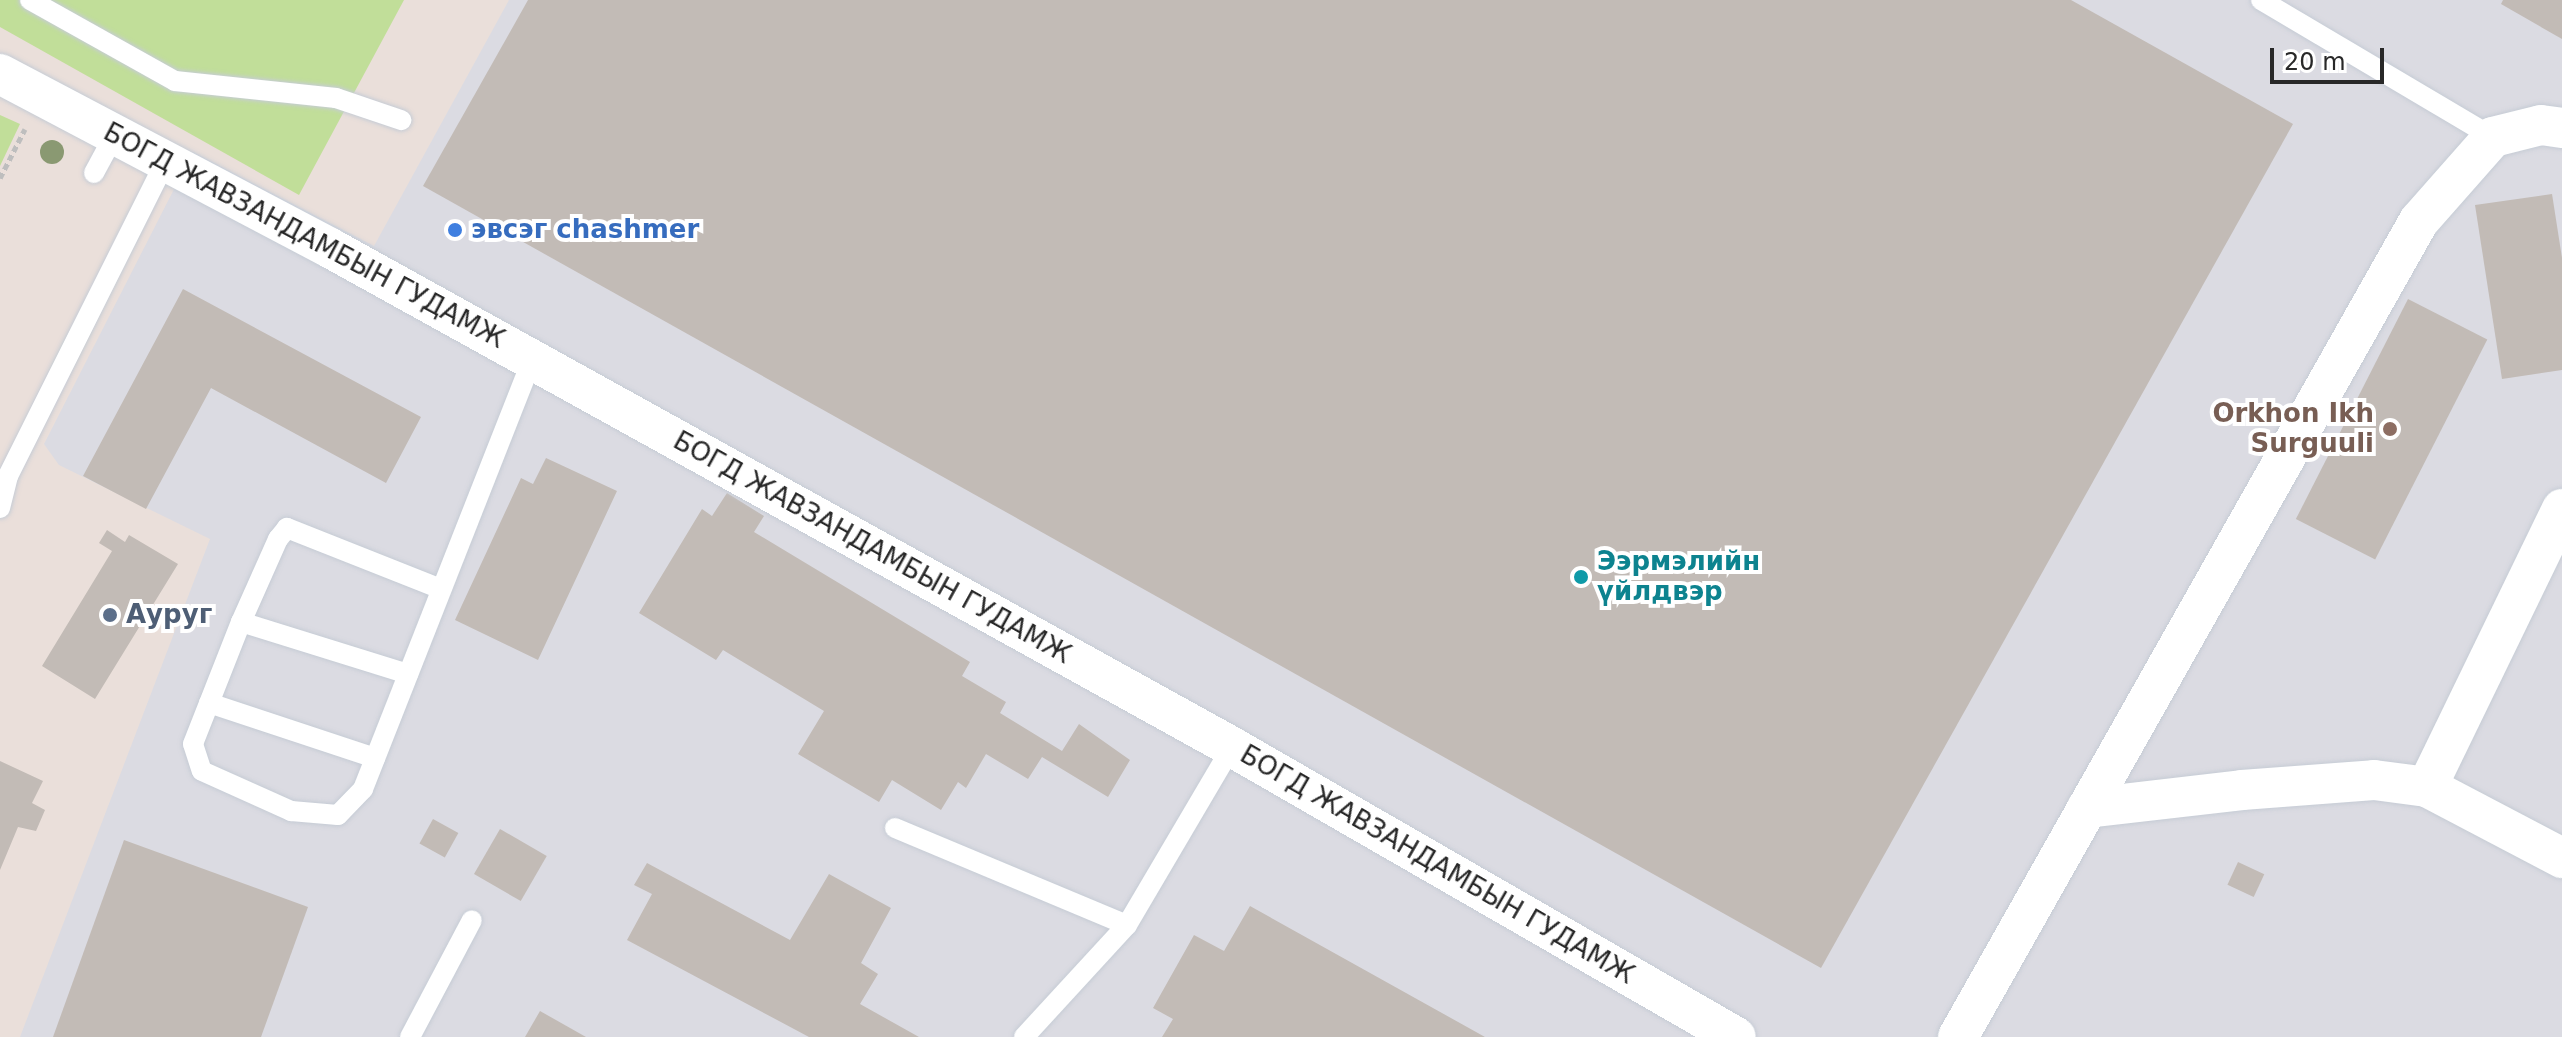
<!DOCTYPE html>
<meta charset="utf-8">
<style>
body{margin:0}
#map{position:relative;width:2562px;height:1037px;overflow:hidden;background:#eadfda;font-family:"DejaVu Sans",sans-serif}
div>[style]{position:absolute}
.industrial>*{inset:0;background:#dbdbe2}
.green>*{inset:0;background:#c1de99}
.building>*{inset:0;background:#c2bbb6;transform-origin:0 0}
.path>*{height:5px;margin-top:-2.5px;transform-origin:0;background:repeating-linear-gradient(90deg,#bebebe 0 6px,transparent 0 10px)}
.roads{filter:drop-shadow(0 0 2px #c6ccd5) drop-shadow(0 0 2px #c6ccd5)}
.lane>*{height:20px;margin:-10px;padding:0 10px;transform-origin:10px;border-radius:10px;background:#fff}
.street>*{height:40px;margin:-20px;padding:0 20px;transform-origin:20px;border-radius:20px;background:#fff}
.trees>*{width:24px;height:24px;margin:-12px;border-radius:50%;background:#8a9972}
.dots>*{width:22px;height:22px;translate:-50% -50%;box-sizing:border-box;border:4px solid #fff;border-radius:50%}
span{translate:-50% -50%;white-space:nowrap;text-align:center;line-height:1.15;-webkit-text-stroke:8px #fff;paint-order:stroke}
.shop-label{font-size:26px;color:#366cbe;font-weight:700}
.left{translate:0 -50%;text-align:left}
.street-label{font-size:26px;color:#282828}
.education-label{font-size:26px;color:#785e54;font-weight:700}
.right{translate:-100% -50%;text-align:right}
.culture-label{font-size:26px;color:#0d838f;font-weight:700}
.service-label{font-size:26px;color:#4e5e75;font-weight:700}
.scale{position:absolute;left:2270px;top:48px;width:114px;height:36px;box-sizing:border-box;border:4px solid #282828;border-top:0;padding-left:10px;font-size:24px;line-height:28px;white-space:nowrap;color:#282828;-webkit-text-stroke:6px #fff;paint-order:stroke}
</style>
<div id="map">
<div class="industrial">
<i style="clip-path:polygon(509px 0,2562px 0,2562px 1037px,20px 1037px,210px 539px,59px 465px,44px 444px,193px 152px,374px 246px)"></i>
</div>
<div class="green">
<i style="clip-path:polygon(0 0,404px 0,299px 195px,0 27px)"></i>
<i style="clip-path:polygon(0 115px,20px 124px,0 166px)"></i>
</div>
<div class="building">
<i style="clip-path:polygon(528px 0,2071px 0,2293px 124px,1821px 968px,423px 186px)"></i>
<i style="clip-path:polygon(2503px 0,2562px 0,2562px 39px,2501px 4px)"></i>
<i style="clip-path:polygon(2552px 194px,2562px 258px,2562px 370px,2502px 379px,2475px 205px)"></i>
<i style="clip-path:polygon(183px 289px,421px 417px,386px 483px,211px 388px,146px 509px,83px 476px)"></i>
<i style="left:2408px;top:299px;width:89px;height:247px;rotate:27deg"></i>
<i style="clip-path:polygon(546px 458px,617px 491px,538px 660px,455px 620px,521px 478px,533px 484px)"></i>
<i style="clip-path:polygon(727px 493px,764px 516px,754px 532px,970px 662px,962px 676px,1006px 702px,1000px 713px,1062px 751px,1079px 724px,1130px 760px,1108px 797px,1042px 757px,1028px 779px,986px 754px,966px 788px,958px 782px,941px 810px,892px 780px,879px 802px,798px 754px,824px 711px,723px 650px,716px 660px,639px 613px,702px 509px,712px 516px)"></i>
<i style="clip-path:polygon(107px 530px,125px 542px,129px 535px,178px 564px,95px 699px,42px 666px,112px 551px,99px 543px)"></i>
<i style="clip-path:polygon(0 761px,43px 781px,32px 803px,45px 810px,36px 831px,18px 827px,0 870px)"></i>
<i style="left:433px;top:819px;width:29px;height:28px;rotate:29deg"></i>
<i style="left:500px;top:829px;width:54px;height:52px;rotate:30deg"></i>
<i style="clip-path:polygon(124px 840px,308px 907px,261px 1037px,53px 1037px)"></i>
<i style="left:2238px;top:862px;width:29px;height:25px;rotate:25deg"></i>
<i style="clip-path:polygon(647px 863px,790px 940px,829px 874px,891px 908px,861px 963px,878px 974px,860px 1004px,919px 1037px,809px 1037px,627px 940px,652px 894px,634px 885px)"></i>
<i style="clip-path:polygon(1250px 906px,1485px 1037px,1162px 1037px,1173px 1019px,1153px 1008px,1194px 935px,1224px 951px)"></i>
<i style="clip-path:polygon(540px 1011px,586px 1037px,525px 1037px)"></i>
</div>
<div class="path">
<i style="left:0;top:178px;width:55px;rotate:-63deg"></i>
</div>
<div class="roads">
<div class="lane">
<i style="left:30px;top:0;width:166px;rotate:29.2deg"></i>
<i style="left:175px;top:81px;width:162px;rotate:6deg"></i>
<i style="left:336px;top:98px;width:69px;rotate:18.7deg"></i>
<i style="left:2261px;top:0;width:269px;rotate:30.6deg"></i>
<i style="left:94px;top:173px;width:44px;rotate:-61.7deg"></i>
<i style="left:0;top:508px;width:33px;rotate:-76deg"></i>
<i style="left:8px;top:476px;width:352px;rotate:-63.4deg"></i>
<i style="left:441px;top:589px;width:166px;rotate:-158.4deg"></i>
<i style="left:287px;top:528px;width:14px;rotate:129deg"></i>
<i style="left:278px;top:539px;width:91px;rotate:114deg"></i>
<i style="left:241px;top:622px;width:131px;rotate:111.5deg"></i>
<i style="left:193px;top:744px;width:28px;rotate:72deg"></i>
<i style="left:202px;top:771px;width:98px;rotate:24.2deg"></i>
<i style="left:291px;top:811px;width:47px;rotate:4.9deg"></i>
<i style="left:338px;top:815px;width:36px;rotate:-46deg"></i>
<i style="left:363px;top:789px;width:462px;rotate:-68.5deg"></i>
<i style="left:241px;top:622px;width:175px;rotate:17.3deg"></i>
<i style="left:209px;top:703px;width:175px;rotate:18.3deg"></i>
<i style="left:895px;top:828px;width:251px;rotate:22.7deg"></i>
<i style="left:1127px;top:925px;width:207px;rotate:-59.5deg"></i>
<i style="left:410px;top:1037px;width:132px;rotate:-62.1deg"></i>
<i style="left:1024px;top:1037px;width:152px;rotate:-47.4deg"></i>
</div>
<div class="street">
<i style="left:0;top:74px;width:373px;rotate:27.8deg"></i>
<i style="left:330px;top:248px;width:1031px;rotate:28.95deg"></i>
<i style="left:1232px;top:747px;width:581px;rotate:29.92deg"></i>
<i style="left:2427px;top:787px;width:309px;rotate:-64.1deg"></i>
<i style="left:2087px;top:808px;width:156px;rotate:-6.6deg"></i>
<i style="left:2242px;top:790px;width:132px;rotate:-4.3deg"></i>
<i style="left:2374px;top:780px;width:53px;rotate:7.5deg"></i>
<i style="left:2427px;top:787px;width:153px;rotate:27.7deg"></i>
<i style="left:1958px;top:1037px;width:937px;rotate:-60.54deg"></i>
<i style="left:2419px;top:221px;width:112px;rotate:-48.6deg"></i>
<i style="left:2493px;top:137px;width:49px;rotate:-14deg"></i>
<i style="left:2541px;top:125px;width:21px;rotate:8deg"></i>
</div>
</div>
<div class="trees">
<i style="left:52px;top:152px"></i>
</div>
<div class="dots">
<i style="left:455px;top:230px;background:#3f7fe0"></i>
<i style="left:2390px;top:429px;background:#8d6e63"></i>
<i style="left:1581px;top:577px;background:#0f9aa8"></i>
<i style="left:110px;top:615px;background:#5c6f8a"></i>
</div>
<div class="shop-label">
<span class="left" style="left:471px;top:230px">эвсэг chashmer</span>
</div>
<div class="street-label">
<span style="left:304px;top:236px;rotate:28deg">БОГД ЖАВЗАНДАМБЫН ГУДАМЖ</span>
<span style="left:872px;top:548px;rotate:29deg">БОГД ЖАВЗАНДАМБЫН ГУДАМЖ</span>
<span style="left:1437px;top:865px;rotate:30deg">БОГД ЖАВЗАНДАМБЫН ГУДАМЖ</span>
</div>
<div class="education-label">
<span class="right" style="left:2374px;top:429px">Orkhon Ikh<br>Surguuli</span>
</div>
<div class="culture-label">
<span class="left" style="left:1597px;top:577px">Ээрмэлийн<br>үйлдвэр</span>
</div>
<div class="service-label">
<span class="left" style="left:126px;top:615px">Ауруг</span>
</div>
<div class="scale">20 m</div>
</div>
